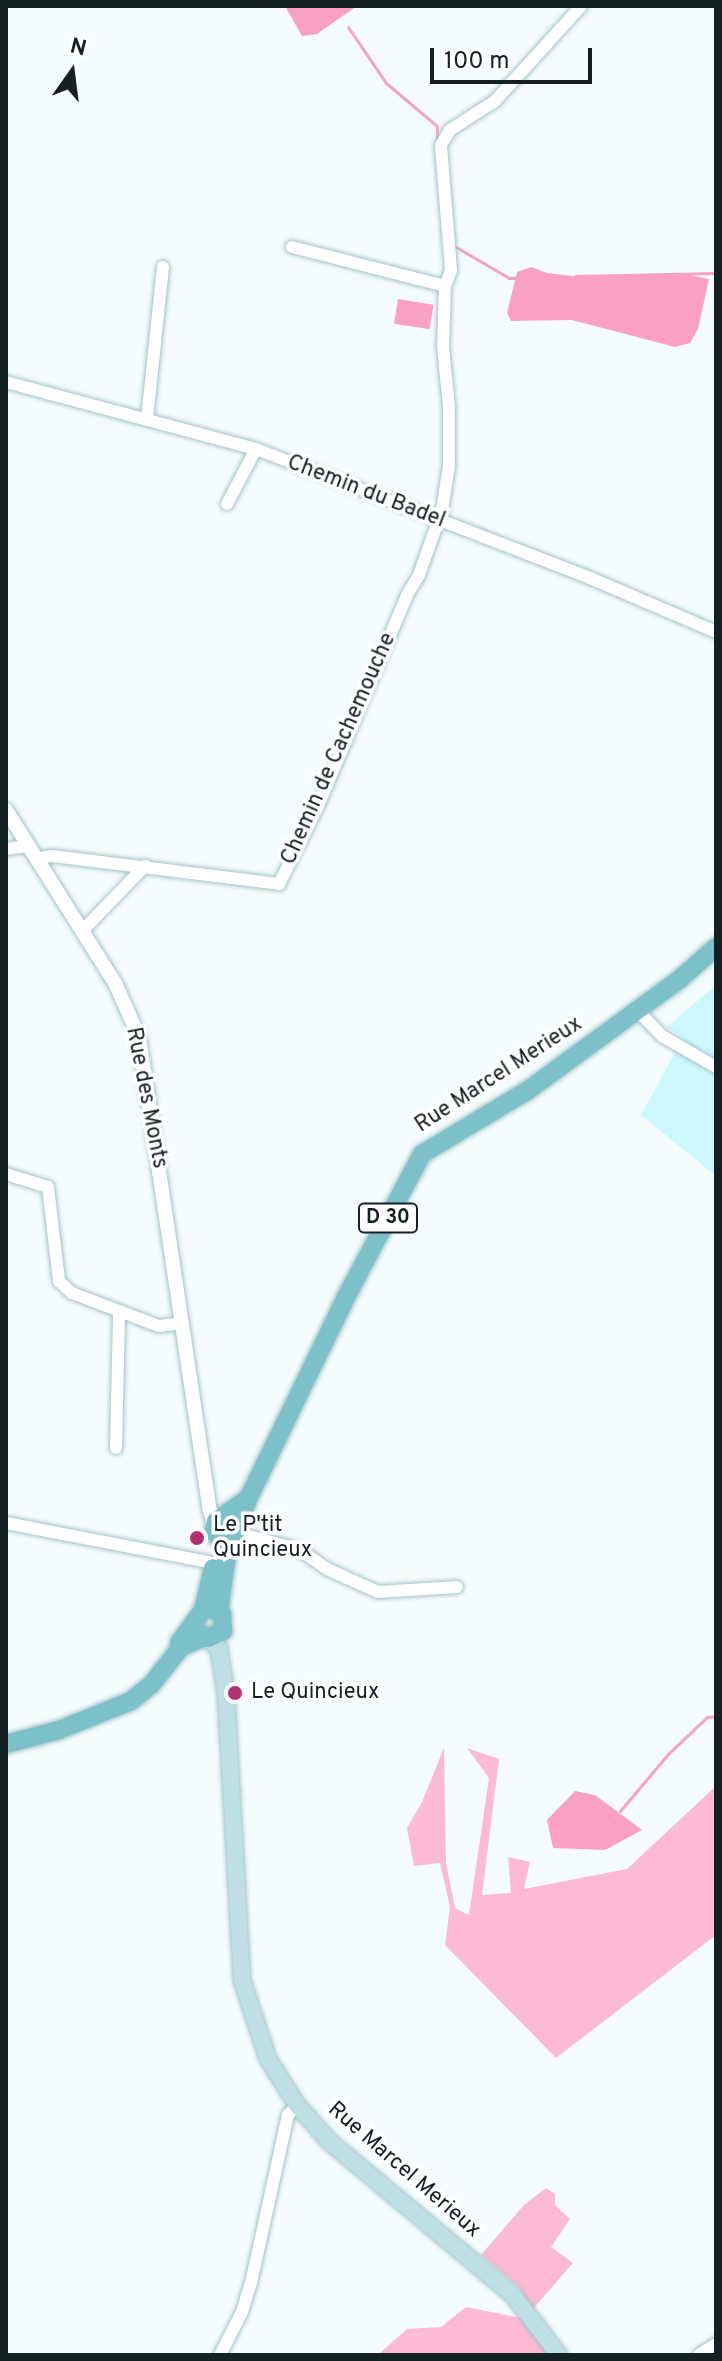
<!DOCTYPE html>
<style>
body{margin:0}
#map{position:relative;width:722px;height:2361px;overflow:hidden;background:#f5fcfd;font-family:Overpass,sans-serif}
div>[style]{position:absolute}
.built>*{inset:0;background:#ccf8ff}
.green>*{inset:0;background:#fcbad4}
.water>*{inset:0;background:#faa0c4;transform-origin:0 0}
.stream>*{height:3px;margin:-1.5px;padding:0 1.5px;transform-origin:1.5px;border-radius:1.5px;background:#faa0c4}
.roads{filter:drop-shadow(0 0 2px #a2c3c8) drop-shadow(0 0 2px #a2c3c8)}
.minor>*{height:12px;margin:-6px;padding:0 6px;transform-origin:6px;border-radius:6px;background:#fff}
.tertiary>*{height:14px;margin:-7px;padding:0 7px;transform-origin:7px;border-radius:7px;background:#fff}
.secondary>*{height:16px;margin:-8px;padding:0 8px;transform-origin:8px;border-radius:8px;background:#bee0e5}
.primary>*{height:18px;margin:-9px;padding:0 9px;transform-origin:9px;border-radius:9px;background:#7cc1ca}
.dots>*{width:22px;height:22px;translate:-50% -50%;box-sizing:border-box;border:4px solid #fff;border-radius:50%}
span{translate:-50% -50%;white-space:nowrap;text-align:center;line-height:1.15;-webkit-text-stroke:7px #fff;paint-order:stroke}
.shield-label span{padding:2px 6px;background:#fff;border:2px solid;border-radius:6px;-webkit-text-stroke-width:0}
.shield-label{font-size:20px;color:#142022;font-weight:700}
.street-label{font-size:22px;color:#142022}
.poi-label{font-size:22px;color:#142022}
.left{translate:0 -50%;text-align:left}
.frame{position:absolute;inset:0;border:8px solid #142022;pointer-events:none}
.north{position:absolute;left:32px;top:32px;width:80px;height:80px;-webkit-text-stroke:6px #fff;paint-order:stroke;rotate:14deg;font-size:22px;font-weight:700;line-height:32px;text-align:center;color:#142022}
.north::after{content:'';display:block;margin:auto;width:28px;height:36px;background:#142022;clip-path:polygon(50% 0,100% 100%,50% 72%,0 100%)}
.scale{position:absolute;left:430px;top:48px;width:162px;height:36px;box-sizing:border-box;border:4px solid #142022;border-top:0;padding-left:10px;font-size:24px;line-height:28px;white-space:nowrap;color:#142022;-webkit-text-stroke:6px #fff;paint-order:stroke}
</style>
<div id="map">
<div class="built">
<i style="clip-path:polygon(716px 985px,716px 1176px,641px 1115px,683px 1038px,667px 1027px)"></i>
</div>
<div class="green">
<i style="clip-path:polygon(444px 1748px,446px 1863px,455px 1908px,469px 1915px,489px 1778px,467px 1748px,499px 1759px,482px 1895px,511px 1893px,508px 1857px,530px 1862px,524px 1889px,627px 1869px,716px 1786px,716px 1935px,556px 2058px,445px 1945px,450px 1907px,440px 1863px,414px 1866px,407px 1828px,422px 1802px)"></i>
<i style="clip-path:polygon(546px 2188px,555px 2194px,555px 2205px,570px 2219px,551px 2247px,573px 2263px,533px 2309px,518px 2286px,481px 2255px,524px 2205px)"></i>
<i style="clip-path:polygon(466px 2307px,522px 2318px,551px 2355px,378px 2355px,407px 2329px,441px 2327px)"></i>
</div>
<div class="water">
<i style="clip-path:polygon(285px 6px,357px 6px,317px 34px,302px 36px)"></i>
<i style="clip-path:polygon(531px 267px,547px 273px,580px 277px,689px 275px,709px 279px,698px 329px,690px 343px,675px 347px,572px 320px,511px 321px,507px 313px,517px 272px)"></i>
<i style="left:398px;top:299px;width:36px;height:25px;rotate:9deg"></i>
<i style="clip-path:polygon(575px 1791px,595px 1795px,642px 1830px,605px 1850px,553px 1848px,547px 1820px)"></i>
</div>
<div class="stream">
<i style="left:348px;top:27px;width:68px;rotate:55.8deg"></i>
<i style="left:386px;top:83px;width:67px;rotate:40.1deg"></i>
<i style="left:437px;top:126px;width:15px;rotate:90deg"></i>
<i style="left:456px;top:247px;width:61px;rotate:30.3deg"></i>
<i style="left:509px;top:278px;width:10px"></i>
<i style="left:575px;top:276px;width:141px;rotate:-1.2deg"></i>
<i style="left:620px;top:1811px;width:75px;rotate:-49.9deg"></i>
<i style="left:668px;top:1754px;width:54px;rotate:-43.5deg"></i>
<i style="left:707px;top:1717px;width:9px;rotate:-6deg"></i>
</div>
<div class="roads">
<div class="minor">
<i style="left:292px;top:247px;width:158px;rotate:14.3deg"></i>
<i style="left:6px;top:382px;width:259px;rotate:15deg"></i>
<i style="left:256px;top:449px;width:358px;rotate:21.1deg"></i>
<i style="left:590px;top:578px;width:137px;rotate:23.2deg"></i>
<i style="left:147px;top:419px;width:153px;rotate:-84deg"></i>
<i style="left:227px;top:504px;width:62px;rotate:-62.2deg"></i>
<i style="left:6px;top:849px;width:22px;rotate:-8deg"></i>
<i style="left:36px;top:859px;width:16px;rotate:-11deg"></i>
<i style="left:52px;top:856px;width:229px;rotate:7deg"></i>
<i style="left:279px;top:884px;width:87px;rotate:-63.4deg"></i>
<i style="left:318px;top:806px;width:229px;rotate:-67.1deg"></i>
<i style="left:407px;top:595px;width:23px;rotate:-59deg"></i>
<i style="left:419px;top:575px;width:69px;rotate:-70.5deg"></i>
<i style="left:442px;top:510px;width:45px;rotate:-81deg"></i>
<i style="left:449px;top:466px;width:59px;rotate:-90deg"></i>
<i style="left:449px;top:407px;width:60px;rotate:-95.7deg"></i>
<i style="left:443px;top:347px;width:61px;rotate:-88.1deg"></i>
<i style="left:445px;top:286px;width:17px;rotate:-69deg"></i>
<i style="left:451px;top:270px;width:125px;rotate:-94.6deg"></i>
<i style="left:441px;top:145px;width:17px;rotate:-59deg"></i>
<i style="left:450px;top:130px;width:54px;rotate:-32.8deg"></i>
<i style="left:495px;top:101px;width:128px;rotate:-47.8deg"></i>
<i style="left:82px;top:931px;width:91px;rotate:-45.9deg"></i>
<i style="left:637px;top:1010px;width:36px;rotate:46deg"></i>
<i style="left:662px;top:1036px;width:62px;rotate:29.9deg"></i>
<i style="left:6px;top:1174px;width:44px;rotate:17.2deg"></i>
<i style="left:48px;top:1187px;width:95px;rotate:83.3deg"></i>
<i style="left:59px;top:1281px;width:18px;rotate:43deg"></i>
<i style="left:72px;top:1293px;width:93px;rotate:20.8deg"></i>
<i style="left:159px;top:1326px;width:24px;rotate:-7deg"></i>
<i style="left:116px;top:1448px;width:137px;rotate:-88.7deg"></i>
<i style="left:6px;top:1523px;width:212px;rotate:10.9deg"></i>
<i style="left:238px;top:1533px;width:64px;rotate:15.3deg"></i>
<i style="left:300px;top:1550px;width:33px;rotate:35deg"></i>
<i style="left:327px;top:1569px;width:56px;rotate:24.3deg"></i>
<i style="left:378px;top:1592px;width:79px;rotate:-3.6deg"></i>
<i style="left:220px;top:2355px;width:48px;rotate:-62.9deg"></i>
<i style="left:242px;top:2312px;width:30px;rotate:-73deg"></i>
<i style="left:251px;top:2283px;width:172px;rotate:-77.6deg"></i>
<i style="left:288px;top:2115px;width:13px;rotate:-48deg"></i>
<i style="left:699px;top:2355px;width:20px;rotate:-33deg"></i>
</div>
<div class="tertiary">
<i style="left:6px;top:810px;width:207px;rotate:57.8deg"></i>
<i style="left:116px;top:985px;width:57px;rotate:66.1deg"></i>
<i style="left:139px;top:1037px;width:475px;rotate:81.5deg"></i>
<i style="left:209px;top:1507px;width:18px;rotate:74deg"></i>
</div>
<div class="secondary">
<i style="left:208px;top:1638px;width:16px;rotate:45deg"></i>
<i style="left:219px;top:1649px;width:46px;rotate:81.2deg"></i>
<i style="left:226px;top:1694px;width:286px;rotate:86.8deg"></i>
<i style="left:242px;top:1980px;width:83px;rotate:71.8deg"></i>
<i style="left:268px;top:2059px;width:54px;rotate:57.8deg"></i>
<i style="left:297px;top:2105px;width:50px;rotate:48.3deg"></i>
<i style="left:330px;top:2142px;width:237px;rotate:39.9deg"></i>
<i style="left:512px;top:2294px;width:77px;rotate:52.4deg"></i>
</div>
<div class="primary">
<i style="left:219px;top:1539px;width:10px;rotate:-119deg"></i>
<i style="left:214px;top:1530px;width:9px;rotate:-77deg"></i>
<i style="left:216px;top:1521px;width:38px;rotate:-35deg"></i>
<i style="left:219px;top:1612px;width:59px;rotate:-82.1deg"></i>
<i style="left:227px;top:1554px;width:61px;rotate:-68.9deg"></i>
<i style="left:249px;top:1497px;width:222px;rotate:-64.1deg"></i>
<i style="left:346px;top:1297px;width:162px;rotate:-62deg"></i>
<i style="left:422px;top:1154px;width:122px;rotate:-31deg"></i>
<i style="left:527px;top:1091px;width:190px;rotate:-36.2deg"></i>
<i style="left:680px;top:979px;width:48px;rotate:-41.6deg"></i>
<i style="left:197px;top:1631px;width:13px;rotate:32deg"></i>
<i style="left:208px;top:1638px;width:17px;rotate:-25deg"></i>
<i style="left:223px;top:1631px;width:17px;rotate:-93deg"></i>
<i style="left:222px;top:1614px;width:14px;rotate:-155deg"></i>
<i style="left:179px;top:1643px;width:41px;rotate:-54deg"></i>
<i style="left:203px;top:1610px;width:43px;rotate:-76.6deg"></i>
<i style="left:6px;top:1744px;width:55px;rotate:-14.8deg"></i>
<i style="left:59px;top:1730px;width:78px;rotate:-21.9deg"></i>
<i style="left:131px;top:1701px;width:26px;rotate:-39deg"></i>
<i style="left:151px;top:1685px;width:48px;rotate:-51.7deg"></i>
<i style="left:181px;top:1647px;width:25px;rotate:-23deg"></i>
</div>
</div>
<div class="dots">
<i style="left:197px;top:1538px;background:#b42e72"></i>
<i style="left:235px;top:1693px;background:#b42e72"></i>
</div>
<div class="shield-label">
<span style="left:388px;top:1218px">D 30</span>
</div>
<div class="street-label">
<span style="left:366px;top:492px;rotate:21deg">Chemin du Badel</span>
<span style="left:339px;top:749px;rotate:-66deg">Chemin de Cachemouche</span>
<span style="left:499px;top:1075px;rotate:-33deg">Rue Marcel Merieux</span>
<span style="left:146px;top:1098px;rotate:79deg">Rue des Monts</span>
<span style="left:404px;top:2170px;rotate:41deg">Rue Marcel Merieux</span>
</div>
<div class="poi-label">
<span class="left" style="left:213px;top:1538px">Le P'tit<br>Quincieux</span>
<span class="left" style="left:251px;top:1693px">Le Quincieux</span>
</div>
<div class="frame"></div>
<div class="north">N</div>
<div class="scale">100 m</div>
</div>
